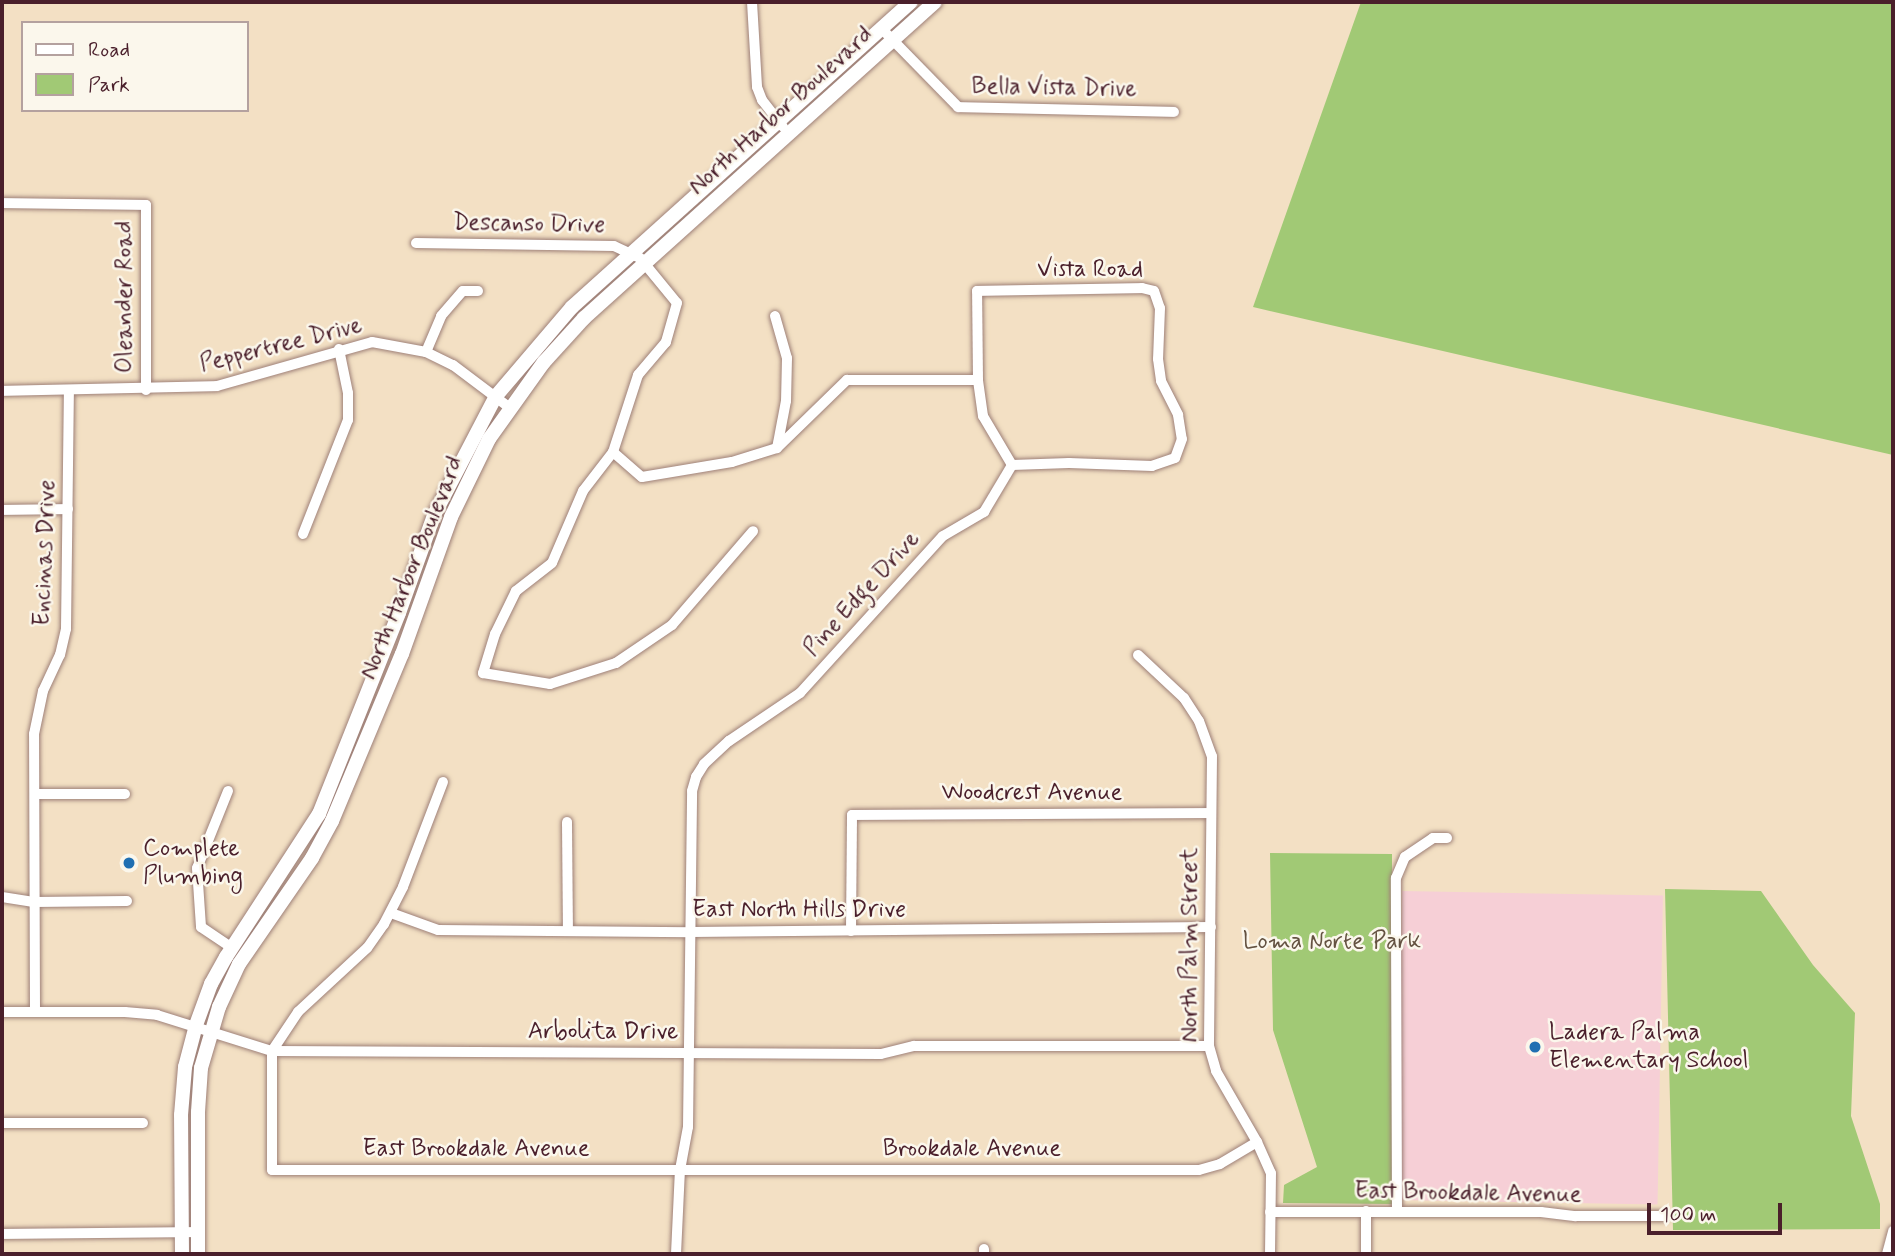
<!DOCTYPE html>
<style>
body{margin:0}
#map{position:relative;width:1895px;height:1256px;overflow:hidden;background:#f3e0c4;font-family:Mynerve,sans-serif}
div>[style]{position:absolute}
.built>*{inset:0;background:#f6cfd6;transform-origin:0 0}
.green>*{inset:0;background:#a1c975}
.roads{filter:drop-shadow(0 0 2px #9e8078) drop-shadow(0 0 2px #9e8078)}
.minor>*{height:10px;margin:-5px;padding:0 5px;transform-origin:5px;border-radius:5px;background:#fff}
.major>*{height:14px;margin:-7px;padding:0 7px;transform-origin:7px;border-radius:7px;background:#fff}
.dots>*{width:19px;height:19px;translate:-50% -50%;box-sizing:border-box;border:4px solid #fbf7ec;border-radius:50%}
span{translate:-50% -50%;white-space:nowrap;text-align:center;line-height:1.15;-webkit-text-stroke:5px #fbf7ec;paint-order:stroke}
.street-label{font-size:24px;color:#4a1f2b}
.poi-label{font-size:24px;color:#4a1f2b}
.left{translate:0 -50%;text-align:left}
.park-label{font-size:24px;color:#645241}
.frame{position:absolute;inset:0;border:4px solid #4a1f2b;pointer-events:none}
.legend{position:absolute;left:21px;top:21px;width:228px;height:91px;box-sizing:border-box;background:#fbf7ec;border:2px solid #b4a19f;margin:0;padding:9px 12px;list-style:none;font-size:21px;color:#4a1f2b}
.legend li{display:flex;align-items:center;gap:14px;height:35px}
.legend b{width:35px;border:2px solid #b4a19f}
.scale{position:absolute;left:1647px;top:1203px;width:135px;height:32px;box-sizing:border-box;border:4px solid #4a1f2b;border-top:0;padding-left:9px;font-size:21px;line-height:24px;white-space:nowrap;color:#4a1f2b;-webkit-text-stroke:5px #fbf7ec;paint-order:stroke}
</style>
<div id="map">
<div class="built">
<i style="left:1402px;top:891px;width:261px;height:309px;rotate:1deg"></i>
</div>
<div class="green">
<i style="clip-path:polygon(1361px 2px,1893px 2px,1893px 455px,1253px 307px)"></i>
<i style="clip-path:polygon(1270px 853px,1392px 854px,1393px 1204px,1283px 1203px,1284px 1185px,1317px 1167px,1273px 1030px)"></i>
<i style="clip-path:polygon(1665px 889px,1761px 891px,1813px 965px,1855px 1013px,1851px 1116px,1880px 1204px,1880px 1229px,1673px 1230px)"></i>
</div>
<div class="roads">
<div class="minor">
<i style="left:752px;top:2px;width:85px;rotate:86.6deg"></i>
<i style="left:757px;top:87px;width:14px;rotate:69deg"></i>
<i style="left:762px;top:100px;width:34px;rotate:52deg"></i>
<i style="left:882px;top:29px;width:109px;rotate:45.7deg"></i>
<i style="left:958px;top:107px;width:216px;rotate:1.3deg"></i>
<i style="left:2px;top:203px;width:144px;rotate:0.8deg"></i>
<i style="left:146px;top:205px;width:185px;rotate:90deg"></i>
<i style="left:416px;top:243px;width:198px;rotate:0.9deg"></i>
<i style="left:614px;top:246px;width:29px;rotate:25deg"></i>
<i style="left:640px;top:258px;width:58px;rotate:50.6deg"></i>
<i style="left:677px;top:303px;width:41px;rotate:105.8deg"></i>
<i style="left:666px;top:342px;width:43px;rotate:130.3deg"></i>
<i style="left:638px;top:375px;width:81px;rotate:108deg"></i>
<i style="left:613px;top:452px;width:49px;rotate:127.6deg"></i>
<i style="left:583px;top:491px;width:78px;rotate:113.3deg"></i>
<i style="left:552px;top:563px;width:46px;rotate:142.1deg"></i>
<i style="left:516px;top:591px;width:48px;rotate:116deg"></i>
<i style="left:495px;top:634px;width:41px;rotate:107.1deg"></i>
<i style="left:483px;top:673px;width:68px;rotate:9.3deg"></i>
<i style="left:550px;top:684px;width:69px;rotate:-17.7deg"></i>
<i style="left:616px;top:663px;width:68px;rotate:-34.2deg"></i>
<i style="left:672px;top:625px;width:124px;rotate:-49.2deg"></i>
<i style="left:1142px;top:288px;width:12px;rotate:14deg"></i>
<i style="left:1154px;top:291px;width:18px;rotate:71deg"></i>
<i style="left:1160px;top:308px;width:51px;rotate:92.2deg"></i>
<i style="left:1158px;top:359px;width:22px;rotate:82deg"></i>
<i style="left:1161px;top:381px;width:38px;rotate:63deg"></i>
<i style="left:1178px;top:415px;width:24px;rotate:81deg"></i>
<i style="left:1182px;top:439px;width:20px;rotate:110deg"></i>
<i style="left:1175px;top:458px;width:24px;rotate:161deg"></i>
<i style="left:1152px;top:466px;width:83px;rotate:-177.9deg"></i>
<i style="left:1069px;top:463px;width:57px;rotate:178deg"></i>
<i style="left:1012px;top:465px;width:57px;rotate:-120.6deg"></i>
<i style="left:983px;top:416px;width:36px;rotate:-98deg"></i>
<i style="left:978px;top:380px;width:89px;rotate:-90.6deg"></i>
<i style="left:977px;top:291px;width:165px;rotate:-1deg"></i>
<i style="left:775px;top:316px;width:44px;rotate:74.1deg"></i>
<i style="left:787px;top:358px;width:43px;rotate:91.3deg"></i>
<i style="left:786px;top:401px;width:48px;rotate:100.8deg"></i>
<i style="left:426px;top:352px;width:39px;rotate:-67deg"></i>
<i style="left:441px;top:316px;width:33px;rotate:-49deg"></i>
<i style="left:463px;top:291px;width:15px"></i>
<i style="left:2px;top:391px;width:215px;rotate:-1.3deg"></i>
<i style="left:217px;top:386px;width:161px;rotate:-15.8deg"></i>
<i style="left:372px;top:342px;width:55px;rotate:10.5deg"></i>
<i style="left:426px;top:352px;width:30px;rotate:26deg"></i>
<i style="left:453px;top:365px;width:71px;rotate:37deg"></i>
<i style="left:613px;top:452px;width:38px;rotate:41deg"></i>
<i style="left:642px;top:477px;width:91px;rotate:-9.5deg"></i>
<i style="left:732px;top:462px;width:47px;rotate:-17.3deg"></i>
<i style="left:777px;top:448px;width:98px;rotate:-44.2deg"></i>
<i style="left:847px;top:380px;width:131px"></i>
<i style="left:2px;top:510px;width:66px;rotate:-0.9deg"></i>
<i style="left:303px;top:534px;width:123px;rotate:-68.5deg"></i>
<i style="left:348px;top:420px;width:27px;rotate:-90deg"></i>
<i style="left:348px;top:393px;width:45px;rotate:-101.6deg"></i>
<i style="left:1138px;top:655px;width:63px;rotate:43.1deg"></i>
<i style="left:1184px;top:698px;width:27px;rotate:57deg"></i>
<i style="left:1199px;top:721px;width:37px;rotate:70deg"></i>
<i style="left:1212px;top:756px;width:290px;rotate:90.6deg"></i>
<i style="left:1209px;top:1046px;width:26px;rotate:74deg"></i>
<i style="left:1216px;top:1071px;width:82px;rotate:60deg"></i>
<i style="left:1257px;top:1142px;width:34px;rotate:66deg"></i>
<i style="left:1271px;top:1173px;width:81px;rotate:90.7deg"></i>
<i style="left:443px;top:782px;width:112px;rotate:110.9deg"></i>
<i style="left:403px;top:887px;width:42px;rotate:117.2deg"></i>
<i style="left:384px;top:924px;width:29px;rotate:125deg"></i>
<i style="left:367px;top:948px;width:94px;rotate:137.2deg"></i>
<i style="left:298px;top:1012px;width:47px;rotate:123.7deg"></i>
<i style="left:272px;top:1051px;width:119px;rotate:90deg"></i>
<i style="left:272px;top:1170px;width:927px"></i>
<i style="left:1199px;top:1170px;width:22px;rotate:-16deg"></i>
<i style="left:1220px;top:1164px;width:43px;rotate:-30.7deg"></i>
<i style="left:228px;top:791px;width:83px;rotate:111.9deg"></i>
<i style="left:197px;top:868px;width:59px;rotate:86.1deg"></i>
<i style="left:201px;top:927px;width:37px;rotate:34deg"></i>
<i style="left:35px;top:794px;width:90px"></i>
<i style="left:567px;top:822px;width:109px;rotate:89.5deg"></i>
<i style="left:2px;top:897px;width:32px;rotate:9deg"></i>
<i style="left:34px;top:902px;width:93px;rotate:-0.6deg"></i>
<i style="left:391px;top:913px;width:50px;rotate:19.9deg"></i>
<i style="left:438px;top:930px;width:253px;rotate:0.5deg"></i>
<i style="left:691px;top:932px;width:520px;rotate:-0.55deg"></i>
<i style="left:851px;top:931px;width:116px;rotate:-89.5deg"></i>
<i style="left:852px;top:815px;width:359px;rotate:-0.3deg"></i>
<i style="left:35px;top:1010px;width:276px;rotate:-90.2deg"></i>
<i style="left:34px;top:734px;width:44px;rotate:-78.2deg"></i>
<i style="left:43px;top:691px;width:40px;rotate:-65deg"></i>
<i style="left:60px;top:655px;width:27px;rotate:-77deg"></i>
<i style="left:66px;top:629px;width:237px;rotate:-89.3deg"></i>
<i style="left:2px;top:1012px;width:123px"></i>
<i style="left:125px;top:1012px;width:32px;rotate:5deg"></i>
<i style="left:157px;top:1015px;width:121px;rotate:17.4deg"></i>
<i style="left:272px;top:1051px;width:609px;rotate:0.28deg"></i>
<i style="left:881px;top:1054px;width:34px;rotate:-14deg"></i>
<i style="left:914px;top:1046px;width:295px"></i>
<i style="left:2px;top:1123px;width:141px"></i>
<i style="left:1366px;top:1211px;width:43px;rotate:90deg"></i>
<i style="left:1397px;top:1211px;width:333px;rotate:-90.2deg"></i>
<i style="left:1396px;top:878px;width:23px;rotate:-67deg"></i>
<i style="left:1405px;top:857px;width:34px;rotate:-34deg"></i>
<i style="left:1433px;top:838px;width:14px"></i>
<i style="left:1270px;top:1212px;width:271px"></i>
<i style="left:1541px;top:1212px;width:35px;rotate:7deg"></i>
<i style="left:1576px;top:1216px;width:88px"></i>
<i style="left:2px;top:1234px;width:196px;rotate:-0.6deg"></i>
<i style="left:676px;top:1254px;width:84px;rotate:-87.3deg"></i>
<i style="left:680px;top:1170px;width:44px;rotate:-79.5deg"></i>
<i style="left:688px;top:1127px;width:336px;rotate:-89.3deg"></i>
<i style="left:692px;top:791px;width:15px;rotate:-74deg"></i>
<i style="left:696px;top:777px;width:15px;rotate:-58deg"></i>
<i style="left:704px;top:764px;width:34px;rotate:-43deg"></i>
<i style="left:729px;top:741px;width:86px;rotate:-34.1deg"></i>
<i style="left:800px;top:693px;width:212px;rotate:-47.7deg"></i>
<i style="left:943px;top:536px;width:48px;rotate:-30.3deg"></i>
<i style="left:984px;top:512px;width:55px;rotate:-59.2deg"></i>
<i style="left:984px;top:1254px;width:5px;rotate:-90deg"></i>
<i style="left:1887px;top:1254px;width:24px;rotate:-75deg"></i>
</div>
<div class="major">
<i style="left:182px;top:1254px;width:139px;rotate:-90.4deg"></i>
<i style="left:181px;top:1115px;width:48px;rotate:-85.2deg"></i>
<i style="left:185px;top:1067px;width:43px;rotate:-75.3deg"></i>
<i style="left:196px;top:1025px;width:44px;rotate:-69.9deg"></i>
<i style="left:211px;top:984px;width:31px;rotate:-61deg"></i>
<i style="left:226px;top:957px;width:171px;rotate:-57deg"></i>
<i style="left:319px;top:814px;width:216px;rotate:-68.3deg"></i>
<i style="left:399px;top:613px;width:104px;rotate:-70.3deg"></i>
<i style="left:434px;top:515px;width:134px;rotate:-62.5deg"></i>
<i style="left:496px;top:396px;width:117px;rotate:-49.5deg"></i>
<i style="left:572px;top:307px;width:456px;rotate:-42deg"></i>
<i style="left:198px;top:1254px;width:142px;rotate:-90deg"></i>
<i style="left:198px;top:1112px;width:44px;rotate:-86.1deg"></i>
<i style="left:201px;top:1068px;width:64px;rotate:-73.6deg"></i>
<i style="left:219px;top:1007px;width:47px;rotate:-65.1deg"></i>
<i style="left:239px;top:964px;width:129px;rotate:-55.4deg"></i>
<i style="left:312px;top:858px;width:42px;rotate:-61.6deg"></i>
<i style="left:332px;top:821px;width:181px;rotate:-67.3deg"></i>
<i style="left:402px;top:654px;width:145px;rotate:-70.3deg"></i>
<i style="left:451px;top:517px;width:87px;rotate:-64deg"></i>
<i style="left:489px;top:439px;width:95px;rotate:-54.5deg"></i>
<i style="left:544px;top:362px;width:59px;rotate:-47.7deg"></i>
<i style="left:584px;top:318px;width:472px;rotate:-42deg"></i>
</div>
</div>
<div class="dots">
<i style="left:129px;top:863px;background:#1f6fb2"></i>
<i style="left:1535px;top:1047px;background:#1f6fb2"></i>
</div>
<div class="street-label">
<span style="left:1054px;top:88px;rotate:1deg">Bella Vista Drive</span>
<span style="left:781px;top:111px;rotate:-42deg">North Harbor Boulevard</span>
<span style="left:529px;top:224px;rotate:1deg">Descanso Drive</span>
<span style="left:1090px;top:270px">Vista Road</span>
<span style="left:125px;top:297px;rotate:-90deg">Oleander Road</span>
<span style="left:281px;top:345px;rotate:-14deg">Peppertree Drive</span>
<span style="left:45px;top:553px;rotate:-88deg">Encinas Drive</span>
<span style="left:412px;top:568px;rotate:-68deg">North Harbor Boulevard</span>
<span style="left:862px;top:594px;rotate:-48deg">Pine Edge Drive</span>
<span style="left:1032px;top:793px">Woodcrest Avenue</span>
<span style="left:799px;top:910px">East North Hills Drive</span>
<span style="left:1190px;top:945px;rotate:-90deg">North Palm Street</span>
<span style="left:603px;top:1032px">Arbolita Drive</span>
<span style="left:476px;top:1149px">East Brookdale Avenue</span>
<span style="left:972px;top:1149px">Brookdale Avenue</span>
<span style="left:1468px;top:1193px;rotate:1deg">East Brookdale Avenue</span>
</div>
<div class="poi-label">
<span class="left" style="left:143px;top:863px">Complete<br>Plumbing</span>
<span class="left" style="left:1549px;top:1047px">Ladera Palma<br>Elementary School</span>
</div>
<div class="park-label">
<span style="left:1332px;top:942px">Loma Norte Park</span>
</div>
<div class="frame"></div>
<ul class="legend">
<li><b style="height:9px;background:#fff"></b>Road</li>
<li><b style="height:19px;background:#a1c975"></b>Park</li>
</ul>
<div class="scale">100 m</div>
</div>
